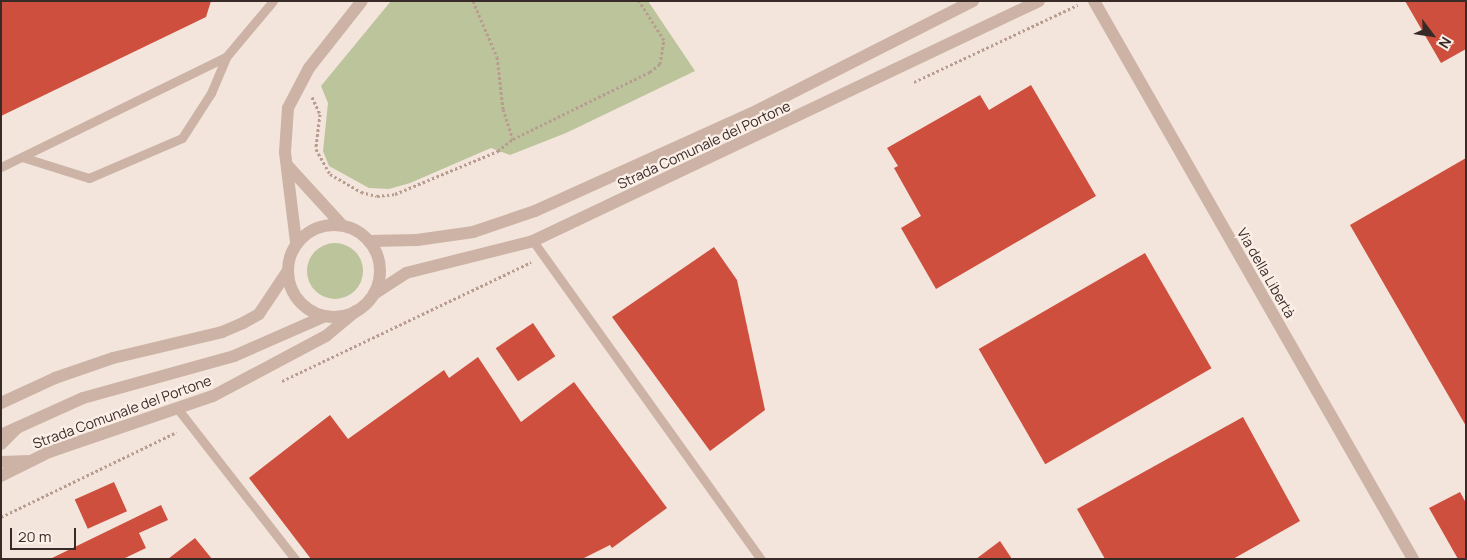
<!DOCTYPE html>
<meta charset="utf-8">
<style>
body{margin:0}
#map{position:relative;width:1467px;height:560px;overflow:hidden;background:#f3e5db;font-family:Manrope,sans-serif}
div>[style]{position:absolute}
.green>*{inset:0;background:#bbc49a}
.round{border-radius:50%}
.building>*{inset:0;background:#ce4f3e;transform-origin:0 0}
.path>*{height:3px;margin-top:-1.5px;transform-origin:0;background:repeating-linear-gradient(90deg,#b89c90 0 2.5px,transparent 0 5px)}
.service>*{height:9px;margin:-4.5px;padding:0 4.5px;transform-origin:4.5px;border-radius:4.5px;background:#ccb3a6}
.minor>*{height:12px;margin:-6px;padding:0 6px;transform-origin:6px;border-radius:6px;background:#ccb3a6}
.tertiary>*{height:12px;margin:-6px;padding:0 6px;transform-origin:6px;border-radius:6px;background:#ccb3a6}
.tertiary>.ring{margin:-6px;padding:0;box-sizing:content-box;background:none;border:12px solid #ccb3a6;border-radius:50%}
span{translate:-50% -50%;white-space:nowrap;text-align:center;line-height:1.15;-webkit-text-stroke:4.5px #fbefe7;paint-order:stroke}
.street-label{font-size:14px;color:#382a27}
.frame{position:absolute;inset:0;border:2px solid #382a27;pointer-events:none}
.north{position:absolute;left:1407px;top:10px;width:50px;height:50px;-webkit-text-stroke:4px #fbefe7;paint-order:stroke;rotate:121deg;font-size:14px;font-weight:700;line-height:20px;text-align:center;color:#382a27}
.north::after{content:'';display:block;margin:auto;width:18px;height:22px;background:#382a27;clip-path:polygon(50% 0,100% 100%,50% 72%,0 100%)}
.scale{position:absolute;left:10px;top:528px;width:66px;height:22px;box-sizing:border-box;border:2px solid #382a27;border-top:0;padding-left:6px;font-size:15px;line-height:18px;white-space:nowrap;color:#382a27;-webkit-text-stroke:4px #fbefe7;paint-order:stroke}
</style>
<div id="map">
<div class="green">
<i style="clip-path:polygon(391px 1px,648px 1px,695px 71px,566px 133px,510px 155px,491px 148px,410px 183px,389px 189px,369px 188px,329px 166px,323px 151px,328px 103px,321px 86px)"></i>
<i class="round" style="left:307px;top:243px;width:56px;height:56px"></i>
</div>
<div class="building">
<i style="clip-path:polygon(1px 1px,211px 1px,206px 17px,1px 116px)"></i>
<i style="clip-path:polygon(1405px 1px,1466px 1px,1466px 49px,1441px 63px)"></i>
<i style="clip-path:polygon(1031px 85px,1096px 196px,936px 289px,901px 228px,921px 216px,894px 168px,898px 166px,887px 148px,980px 95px,989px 110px)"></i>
<i style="clip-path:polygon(1466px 158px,1466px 426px,1350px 225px)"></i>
<i style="clip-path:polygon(714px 247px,737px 280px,765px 410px,710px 451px,612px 317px)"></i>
<i style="left:1145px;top:253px;width:133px;height:192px;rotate:60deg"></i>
<i style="left:533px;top:323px;width:40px;height:45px;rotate:56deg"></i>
<i style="clip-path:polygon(478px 357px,521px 422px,574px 382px,667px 508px,612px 548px,610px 545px,582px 559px,311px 559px,249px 478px,330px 415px,348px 439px,444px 370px,449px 378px)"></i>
<i style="clip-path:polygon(1243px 417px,1300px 521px,1233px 559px,1105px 559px,1077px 509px)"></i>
<i style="left:114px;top:482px;width:32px;height:43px;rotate:66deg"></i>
<i style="clip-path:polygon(1460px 492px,1466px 503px,1466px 559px,1458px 559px,1429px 508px)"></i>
<i style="clip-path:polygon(161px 505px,168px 520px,139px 533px,146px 548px,123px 559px,50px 559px)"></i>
<i style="clip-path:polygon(195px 538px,212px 559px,168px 559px)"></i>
<i style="clip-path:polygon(1000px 541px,1012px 559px,976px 559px)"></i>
</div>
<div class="path">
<i style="left:473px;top:1px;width:61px;rotate:66.8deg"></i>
<i style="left:497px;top:57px;width:52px;rotate:83.4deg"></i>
<i style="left:503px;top:109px;width:32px;rotate:72deg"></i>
<i style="left:914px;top:82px;width:181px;rotate:-25.2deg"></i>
<i style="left:312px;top:97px;width:19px;rotate:65deg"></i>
<i style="left:320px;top:114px;width:35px;rotate:97deg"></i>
<i style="left:316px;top:149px;width:29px;rotate:61deg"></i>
<i style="left:330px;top:174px;width:36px;rotate:30deg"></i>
<i style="left:361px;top:192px;width:16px;rotate:14deg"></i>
<i style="left:377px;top:196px;width:18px;rotate:-6deg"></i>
<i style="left:395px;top:194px;width:112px;rotate:-22.7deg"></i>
<i style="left:498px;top:151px;width:19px;rotate:-39deg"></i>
<i style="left:513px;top:139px;width:153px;rotate:-26.1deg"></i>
<i style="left:650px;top:72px;width:13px;rotate:-39deg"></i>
<i style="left:660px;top:64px;width:24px;rotate:-81deg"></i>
<i style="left:664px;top:40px;width:46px;rotate:-122.7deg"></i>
<i style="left:282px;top:381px;width:276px;rotate:-25.5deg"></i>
<i style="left:1px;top:517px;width:195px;rotate:-25.8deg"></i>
</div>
<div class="service">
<i style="left:22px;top:157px;width:70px;rotate:17.4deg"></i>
<i style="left:89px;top:178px;width:101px;rotate:-23.3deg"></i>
<i style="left:182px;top:138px;width:54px;rotate:-57.2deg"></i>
<i style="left:211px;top:93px;width:39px;rotate:-67deg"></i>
<i style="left:226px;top:57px;width:73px;rotate:-50deg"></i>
<i style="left:1px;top:167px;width:250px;rotate:-26.1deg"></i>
<i style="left:533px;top:241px;width:391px;rotate:54.4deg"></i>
<i style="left:177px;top:408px;width:192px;rotate:52deg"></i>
</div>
<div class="minor">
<i style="left:1094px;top:1px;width:643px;rotate:60.24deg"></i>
<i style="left:1px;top:444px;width:23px;rotate:-45deg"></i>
<i style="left:1px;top:476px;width:54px;rotate:-26.6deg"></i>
<i style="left:49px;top:452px;width:173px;rotate:-18.9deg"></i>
<i style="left:213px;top:396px;width:128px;rotate:-28deg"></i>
<i style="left:326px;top:336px;width:38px;rotate:-40deg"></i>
</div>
<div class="tertiary">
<i style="left:287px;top:165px;width:80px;rotate:47.5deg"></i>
<i class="ring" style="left:288px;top:225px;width:80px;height:80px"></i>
<i style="left:369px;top:241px;width:48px;rotate:-1.2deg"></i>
<i style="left:417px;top:240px;width:57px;rotate:-8.1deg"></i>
<i style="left:473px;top:232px;width:65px;rotate:-18.7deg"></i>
<i style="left:535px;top:211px;width:238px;rotate:-24.3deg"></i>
<i style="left:752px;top:113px;width:248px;rotate:-26.9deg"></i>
<i style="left:296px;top:242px;width:91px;rotate:-97deg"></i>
<i style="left:285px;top:152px;width:44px;rotate:-86.1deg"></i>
<i style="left:288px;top:108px;width:45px;rotate:-62.3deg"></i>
<i style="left:309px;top:68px;width:85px;rotate:-51.7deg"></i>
<i style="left:374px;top:294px;width:38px;rotate:-33deg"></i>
<i style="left:406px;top:273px;width:131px;rotate:-14.1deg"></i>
<i style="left:533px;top:241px;width:560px;rotate:-25.38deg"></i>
<i style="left:1px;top:403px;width:60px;rotate:-24.8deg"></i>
<i style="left:55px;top:378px;width:61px;rotate:-19deg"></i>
<i style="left:113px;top:358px;width:112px;rotate:-13.4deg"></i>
<i style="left:222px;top:332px;width:23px;rotate:-23deg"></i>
<i style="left:243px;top:323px;width:18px;rotate:-29deg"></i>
<i style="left:259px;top:314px;width:50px;rotate:-56.3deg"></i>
<i style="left:1px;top:435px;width:90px;rotate:-24.3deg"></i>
<i style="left:83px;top:398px;width:157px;rotate:-15.5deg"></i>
<i style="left:234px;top:356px;width:99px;rotate:-23.7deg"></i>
<i style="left:1px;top:462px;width:29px;rotate:-2deg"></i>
</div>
<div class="street-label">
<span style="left:704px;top:145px;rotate:-25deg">Strada Comunale del Portone</span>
<span style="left:1266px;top:273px;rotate:60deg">Via della Libertà</span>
<span style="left:122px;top:412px;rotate:-20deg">Strada Comunale del Portone</span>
</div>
<div class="frame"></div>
<div class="north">N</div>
<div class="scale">20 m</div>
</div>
